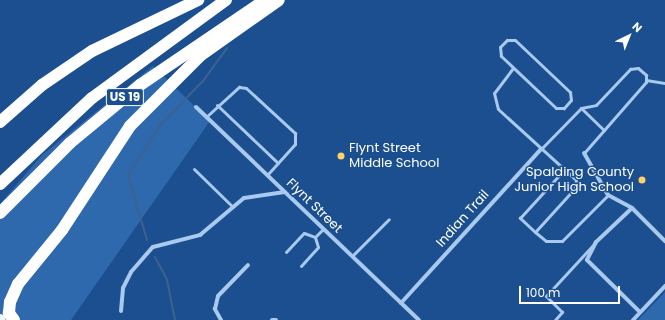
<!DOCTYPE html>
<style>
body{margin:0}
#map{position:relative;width:665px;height:320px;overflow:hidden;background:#1b4f8f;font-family:Poppins,sans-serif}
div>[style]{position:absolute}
.green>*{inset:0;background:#2e69ad}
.stream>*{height:2px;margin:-1px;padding:0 1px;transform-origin:1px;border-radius:1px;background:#3c6290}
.service>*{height:3px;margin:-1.5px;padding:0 1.5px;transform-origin:1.5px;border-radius:1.5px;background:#a9c9ee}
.minor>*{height:4px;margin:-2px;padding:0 2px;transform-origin:2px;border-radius:2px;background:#a9c9ee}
.primary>*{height:10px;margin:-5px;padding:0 5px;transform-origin:5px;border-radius:5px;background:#f0f6ff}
.motorway>*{height:12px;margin:-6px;padding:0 6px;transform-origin:6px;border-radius:6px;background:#fff}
.dots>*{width:11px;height:11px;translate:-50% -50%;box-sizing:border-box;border:2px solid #1b4f8f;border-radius:50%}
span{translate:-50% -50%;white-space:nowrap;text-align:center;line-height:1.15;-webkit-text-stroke:3px #1b4f8f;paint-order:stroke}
.shield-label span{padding:1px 3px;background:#1b4f8f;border:1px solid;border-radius:3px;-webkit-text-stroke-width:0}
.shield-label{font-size:12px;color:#fff;font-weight:700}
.poi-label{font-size:13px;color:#fff}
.left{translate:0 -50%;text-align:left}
.right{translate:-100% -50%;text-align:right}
.street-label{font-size:13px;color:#fff}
.north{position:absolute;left:609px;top:16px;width:40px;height:40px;-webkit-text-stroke:3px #1b4f8f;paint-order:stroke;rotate:43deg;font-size:11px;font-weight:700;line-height:16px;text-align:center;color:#fff}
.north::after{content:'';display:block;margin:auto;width:14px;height:18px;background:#fff;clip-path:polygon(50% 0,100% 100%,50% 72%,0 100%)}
.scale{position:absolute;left:519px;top:286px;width:101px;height:18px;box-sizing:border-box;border:2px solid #fff;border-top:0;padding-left:5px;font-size:12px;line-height:14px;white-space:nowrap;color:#fff;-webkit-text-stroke:3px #1b4f8f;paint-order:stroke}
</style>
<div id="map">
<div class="green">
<i style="clip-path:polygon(153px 66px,210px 121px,71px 320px,0 320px,0 204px,42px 155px)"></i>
<i style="clip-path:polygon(665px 292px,665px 320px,638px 320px)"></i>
</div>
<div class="stream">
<i style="left:147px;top:240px;width:68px;rotate:-106.3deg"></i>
<i style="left:128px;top:175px;width:61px;rotate:-57.1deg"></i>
<i style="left:161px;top:124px;width:60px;rotate:-45.7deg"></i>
<i style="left:203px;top:81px;width:41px;rotate:-54deg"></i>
<i style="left:155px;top:257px;width:26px;rotate:62deg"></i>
<i style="left:167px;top:280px;width:41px;rotate:78.7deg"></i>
</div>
<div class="service">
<i style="left:507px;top:40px;width:8px"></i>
<i style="left:515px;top:40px;width:76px;rotate:43.4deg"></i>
<i style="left:570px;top:92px;width:8px;rotate:83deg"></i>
<i style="left:571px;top:100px;width:11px;rotate:131deg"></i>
<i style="left:564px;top:108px;width:8px;rotate:180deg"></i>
<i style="left:556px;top:108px;width:76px;rotate:-136.6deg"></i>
<i style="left:501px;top:56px;width:9px;rotate:-96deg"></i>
<i style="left:500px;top:47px;width:10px;rotate:-45deg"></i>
<i style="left:513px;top:68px;width:31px;rotate:127deg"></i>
<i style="left:494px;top:93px;width:16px;rotate:76deg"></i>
<i style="left:498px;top:109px;width:105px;rotate:42.3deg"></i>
<i style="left:576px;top:180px;width:8px;rotate:97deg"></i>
<i style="left:575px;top:188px;width:59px;rotate:132.3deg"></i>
<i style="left:535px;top:232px;width:21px;rotate:-137deg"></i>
<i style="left:520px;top:218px;width:65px;rotate:-47.5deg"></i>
<i style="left:646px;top:80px;width:19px;rotate:9deg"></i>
<i style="left:217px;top:105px;width:84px;rotate:43.6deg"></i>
<i style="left:581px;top:108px;width:32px;rotate:44deg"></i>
<i style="left:206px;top:117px;width:45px;rotate:-42.3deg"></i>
<i style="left:239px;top:87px;width:7px;rotate:8deg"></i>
<i style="left:246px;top:88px;width:67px;rotate:42.6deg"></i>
<i style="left:295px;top:133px;width:11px;rotate:90deg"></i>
<i style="left:295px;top:144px;width:42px;rotate:132.1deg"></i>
<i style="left:541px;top:149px;width:57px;rotate:-45.7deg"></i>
<i style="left:581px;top:108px;width:15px;rotate:-11deg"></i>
<i style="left:596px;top:105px;width:50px;rotate:-46.6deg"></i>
<i style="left:630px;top:69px;width:8px;rotate:-7deg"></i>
<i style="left:638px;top:68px;width:11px;rotate:41deg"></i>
<i style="left:646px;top:75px;width:7px;rotate:90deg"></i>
<i style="left:646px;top:82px;width:94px;rotate:131.1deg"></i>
<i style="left:194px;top:169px;width:54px;rotate:44.3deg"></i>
<i style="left:535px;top:232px;width:14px;rotate:39deg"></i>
<i style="left:546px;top:241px;width:16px"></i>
<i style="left:562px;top:241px;width:65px;rotate:-45deg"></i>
<i style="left:286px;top:252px;width:26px;rotate:-47deg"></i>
<i style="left:304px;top:233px;width:12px;rotate:20deg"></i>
<i style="left:352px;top:256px;width:52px;rotate:-45deg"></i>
<i style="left:301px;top:266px;width:25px;rotate:-48deg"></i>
<i style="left:318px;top:247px;width:10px;rotate:-107deg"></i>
<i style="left:315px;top:237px;width:11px;rotate:-45deg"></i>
<i style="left:555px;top:320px;width:11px;rotate:-49deg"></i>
<i style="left:562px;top:312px;width:23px;rotate:-135deg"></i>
<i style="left:546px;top:296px;width:69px;rotate:-47.3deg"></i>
</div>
<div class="minor">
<i style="left:196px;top:107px;width:308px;rotate:43.7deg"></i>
<i style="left:584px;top:153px;width:48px;rotate:60.3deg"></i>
<i style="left:608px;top:195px;width:27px;rotate:28deg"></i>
<i style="left:632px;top:208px;width:47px;rotate:45deg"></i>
<i style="left:632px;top:208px;width:50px;rotate:136.6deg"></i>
<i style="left:596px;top:242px;width:20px;rotate:117deg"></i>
<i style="left:587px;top:260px;width:74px;rotate:44.5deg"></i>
<i style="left:401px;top:303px;width:208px;rotate:-47.7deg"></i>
<i style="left:121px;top:311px;width:23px;rotate:-85deg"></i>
<i style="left:123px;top:288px;width:18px;rotate:-63deg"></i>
<i style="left:131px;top:272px;width:33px;rotate:-49deg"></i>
<i style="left:153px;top:247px;width:49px;rotate:-14.3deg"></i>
<i style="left:200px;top:235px;width:57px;rotate:-40.1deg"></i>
<i style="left:244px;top:198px;width:41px;rotate:-8.3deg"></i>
<i style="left:221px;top:320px;width:13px;rotate:-119deg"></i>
<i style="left:215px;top:309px;width:13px;rotate:-77deg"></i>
<i style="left:218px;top:296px;width:43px;rotate:-45.9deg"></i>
<i style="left:272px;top:320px;width:4px"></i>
<i style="left:633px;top:320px;width:47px;rotate:-46.7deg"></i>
</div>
<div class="primary">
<i style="left:0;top:319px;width:1px;rotate:45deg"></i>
</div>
<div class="motorway">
<i style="left:0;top:122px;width:56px;rotate:-41.4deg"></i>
<i style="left:42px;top:85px;width:60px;rotate:-34.2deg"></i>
<i style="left:92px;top:51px;width:118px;rotate:-25.7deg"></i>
<i style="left:0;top:184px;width:126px;rotate:-43.1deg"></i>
<i style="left:92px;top:98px;width:166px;rotate:-36.2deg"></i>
<i style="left:0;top:213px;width:99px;rotate:-45deg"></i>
<i style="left:70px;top:143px;width:91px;rotate:-39.6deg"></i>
<i style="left:140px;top:85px;width:151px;rotate:-34.2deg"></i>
<i style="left:14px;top:320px;width:9px;rotate:-126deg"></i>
<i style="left:9px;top:313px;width:11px;rotate:-85deg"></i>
<i style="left:10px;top:302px;width:20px;rotate:-66deg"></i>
<i style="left:18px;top:284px;width:70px;rotate:-50.8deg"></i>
<i style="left:62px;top:230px;width:124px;rotate:-56.8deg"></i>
<i style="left:130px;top:126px;width:100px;rotate:-45deg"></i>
<i style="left:201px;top:55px;width:95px;rotate:-35.2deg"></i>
</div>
<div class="dots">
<i style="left:341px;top:156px;background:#ffd166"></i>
<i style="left:642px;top:180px;background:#ffd166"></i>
</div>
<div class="shield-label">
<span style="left:125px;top:97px">US 19</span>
</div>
<div class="poi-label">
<span class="left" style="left:349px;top:156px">Flynt Street<br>Middle School</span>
<span class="right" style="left:634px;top:180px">Spalding County<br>Junior High School</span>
</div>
<div class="street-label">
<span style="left:314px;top:206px;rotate:44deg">Flynt Street</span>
<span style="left:463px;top:219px;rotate:-48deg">Indian Trail</span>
</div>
<div class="north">N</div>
<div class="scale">100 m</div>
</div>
